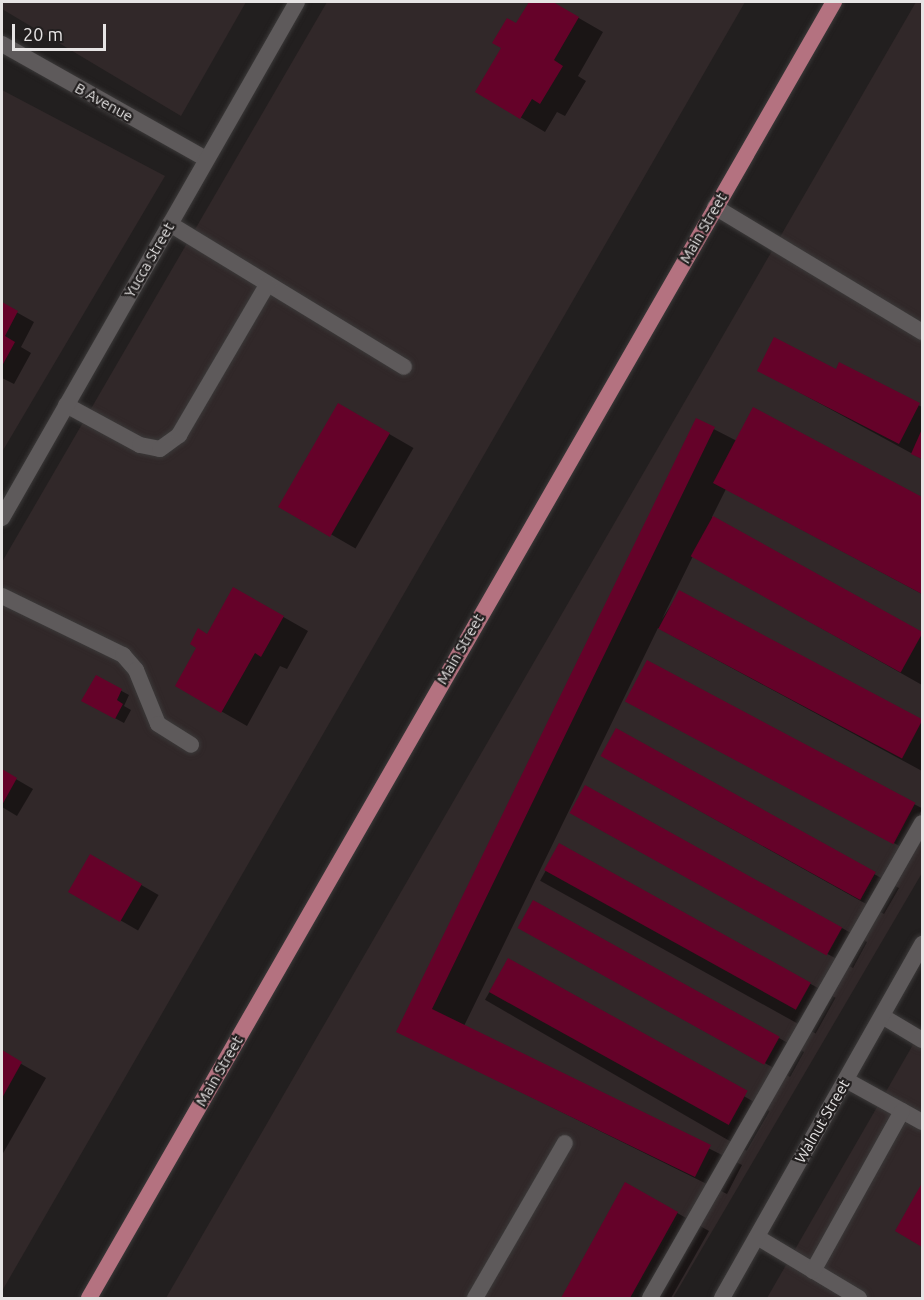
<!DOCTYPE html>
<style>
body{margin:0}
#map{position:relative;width:924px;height:1300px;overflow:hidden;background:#221f1f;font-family:Ubuntu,sans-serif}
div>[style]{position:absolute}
.built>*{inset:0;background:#312829}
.shadow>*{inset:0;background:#0007;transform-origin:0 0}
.building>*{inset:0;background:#650229;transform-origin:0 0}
.roads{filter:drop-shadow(0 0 2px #3b3939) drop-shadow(0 0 2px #3b3939)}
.service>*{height:16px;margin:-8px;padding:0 8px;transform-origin:8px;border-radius:8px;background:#5e5a5b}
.minor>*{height:16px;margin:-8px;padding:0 8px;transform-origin:8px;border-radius:8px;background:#5e5a5b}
.tertiary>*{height:16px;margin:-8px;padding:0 8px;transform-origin:8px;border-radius:8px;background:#5e5a5b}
.primary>*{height:16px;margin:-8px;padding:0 8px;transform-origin:8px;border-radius:8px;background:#b47280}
span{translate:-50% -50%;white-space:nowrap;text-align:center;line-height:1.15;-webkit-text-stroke:4.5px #221f1f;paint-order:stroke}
.street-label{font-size:15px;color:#e6e4e4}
.frame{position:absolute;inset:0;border:3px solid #e6e4e4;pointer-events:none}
.scale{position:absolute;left:12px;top:24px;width:94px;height:27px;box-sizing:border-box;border:3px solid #e6e4e4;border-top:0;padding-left:8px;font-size:18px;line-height:21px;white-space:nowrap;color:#e6e4e4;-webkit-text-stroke:4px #221f1f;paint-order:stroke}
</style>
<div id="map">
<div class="built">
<i style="clip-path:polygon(2px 2px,246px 2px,181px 116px,2px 9px)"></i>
<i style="clip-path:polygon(327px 2px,745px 2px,2px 1291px,2px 562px)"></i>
<i style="clip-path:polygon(916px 2px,922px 2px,922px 873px,673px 1298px,166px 1298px)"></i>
<i style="clip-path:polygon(2px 90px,165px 176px,2px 452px)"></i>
<i style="clip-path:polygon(922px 1029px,922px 1298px,767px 1298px)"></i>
</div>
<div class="shadow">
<i style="clip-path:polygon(530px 2px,551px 2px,603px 32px,578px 76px,586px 81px,565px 116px,557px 112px,545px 132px,477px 91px)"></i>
<i style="clip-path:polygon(2px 304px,34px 322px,21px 347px,31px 353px,14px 384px,2px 378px)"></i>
<i style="clip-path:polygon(840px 364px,922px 407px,922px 459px,784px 384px,836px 371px)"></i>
<i style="left:339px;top:405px;width:86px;height:116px;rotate:30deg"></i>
<i style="clip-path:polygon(754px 409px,922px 499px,922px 594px,726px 489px,712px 517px,922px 635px,922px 685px,693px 556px,662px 619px,680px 592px,922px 722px,922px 771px,658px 628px,464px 1026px,742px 1165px,727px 1194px,398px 1031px,696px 420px,737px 441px)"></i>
<i style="clip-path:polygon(234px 589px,308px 631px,287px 669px,280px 666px,247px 726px,177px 686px)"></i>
<i style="left:647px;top:662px;width:312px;height:44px;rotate:28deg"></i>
<i style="clip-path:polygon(96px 677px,129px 695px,124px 706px,131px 710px,124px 723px,83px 701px)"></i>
<i style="clip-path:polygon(627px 770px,874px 874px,899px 888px,884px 914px)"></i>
<i style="clip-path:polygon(2px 771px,33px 789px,17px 816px,2px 807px)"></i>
<i style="clip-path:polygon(596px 827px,842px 928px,867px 942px,853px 968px)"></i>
<i style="left:560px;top:845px;width:315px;height:41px;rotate:29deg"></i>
<i style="left:91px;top:856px;width:78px;height:41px;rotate:30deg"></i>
<i style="clip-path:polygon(545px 942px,779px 1038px,804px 1052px,790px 1077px)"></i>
<i style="left:508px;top:960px;width:302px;height:46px;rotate:30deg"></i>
<i style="clip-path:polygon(2px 1053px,46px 1078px,2px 1155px)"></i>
<i style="clip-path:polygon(626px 1184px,709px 1231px,671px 1298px,562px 1298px)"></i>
<i style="clip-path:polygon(922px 1186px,922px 1245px,897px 1230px)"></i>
</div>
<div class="building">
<i style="clip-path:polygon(529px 2px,553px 2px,579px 17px,554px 60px,563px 66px,540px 104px,532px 99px,520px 119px,475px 92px,501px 48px,492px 43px,507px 18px,516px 23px)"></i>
<i style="clip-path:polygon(2px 302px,18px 311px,5px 336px,15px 342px,2px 366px)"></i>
<i style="clip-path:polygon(774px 337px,836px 369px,839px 362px,920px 403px,899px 444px,757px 371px)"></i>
<i style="left:338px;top:403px;width:60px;height:120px;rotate:30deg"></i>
<i style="clip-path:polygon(753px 407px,922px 497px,922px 594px,713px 483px)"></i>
<i style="clip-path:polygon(696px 418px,715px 427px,432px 1009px,711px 1145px,695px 1177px,396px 1032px)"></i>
<i style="clip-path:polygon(922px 429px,922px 459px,911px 454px)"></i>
<i style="left:713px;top:516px;width:240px;height:46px;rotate:29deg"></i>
<i style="clip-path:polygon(233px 587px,284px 616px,261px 657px,255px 653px,221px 713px,175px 686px,196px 648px,190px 644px,198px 628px,207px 634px)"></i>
<i style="left:679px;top:590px;width:276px;height:44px;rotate:28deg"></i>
<i style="left:647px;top:660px;width:304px;height:47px;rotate:28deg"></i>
<i style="clip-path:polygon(96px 675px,122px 689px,117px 700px,123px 704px,115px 719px,81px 701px)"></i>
<i style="left:616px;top:728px;width:297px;height:32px;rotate:29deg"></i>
<i style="clip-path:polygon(2px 769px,17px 778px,2px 805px)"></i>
<i style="left:585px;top:785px;width:294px;height:32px;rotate:29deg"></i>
<i style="left:559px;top:843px;width:288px;height:31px;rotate:29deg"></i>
<i style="left:90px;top:854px;width:60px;height:44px;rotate:30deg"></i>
<i style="left:533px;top:900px;width:282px;height:32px;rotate:29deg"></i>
<i style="left:508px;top:958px;width:274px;height:39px;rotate:29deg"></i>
<i style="clip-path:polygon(2px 1050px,22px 1062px,2px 1098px)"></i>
<i style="clip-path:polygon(625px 1182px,678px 1212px,630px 1298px,561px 1298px)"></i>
<i style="clip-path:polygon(922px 1183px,922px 1247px,895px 1231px)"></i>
</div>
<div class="roads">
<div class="service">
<i style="left:715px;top:207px;width:242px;rotate:31.1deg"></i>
<i style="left:170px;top:224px;width:274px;rotate:31.4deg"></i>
<i style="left:66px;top:405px;width:84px;rotate:28.4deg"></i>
<i style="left:140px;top:445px;width:20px;rotate:11deg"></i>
<i style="left:160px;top:449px;width:24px;rotate:-36deg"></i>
<i style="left:179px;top:435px;width:174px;rotate:-59.6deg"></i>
<i style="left:2px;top:596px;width:135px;rotate:26deg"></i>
<i style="left:123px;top:655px;width:20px;rotate:49deg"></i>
<i style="left:136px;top:670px;width:58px;rotate:67.8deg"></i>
<i style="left:158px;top:724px;width:39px;rotate:32deg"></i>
<i style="left:882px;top:1016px;width:47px;rotate:31deg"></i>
<i style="left:846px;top:1080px;width:87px;rotate:28.9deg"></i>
<i style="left:757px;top:1237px;width:119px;rotate:30.9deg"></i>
<i style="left:813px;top:1271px;width:183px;rotate:-60.9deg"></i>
<i style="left:475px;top:1298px;width:179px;rotate:-59.9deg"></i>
<i style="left:650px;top:1298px;width:547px;rotate:-60.2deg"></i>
</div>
<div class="minor">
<i style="left:2px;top:44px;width:234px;rotate:29.4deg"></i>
</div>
<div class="tertiary">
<i style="left:2px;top:518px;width:594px;rotate:-60.24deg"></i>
<i style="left:722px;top:1298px;width:407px;rotate:-60.5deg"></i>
</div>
<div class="primary">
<i style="left:89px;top:1298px;width:1495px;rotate:-60.11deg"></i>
</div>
</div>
<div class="street-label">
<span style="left:104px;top:102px;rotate:29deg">B Avenue</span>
<span style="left:703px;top:228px;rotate:-60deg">Main Street</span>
<span style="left:149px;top:260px;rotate:-60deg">Yucca Street</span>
<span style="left:460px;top:649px;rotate:-60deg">Main Street</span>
<span style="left:219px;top:1071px;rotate:-60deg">Main Street</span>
<span style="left:822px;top:1121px;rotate:-60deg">Walnut Street</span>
</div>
<div class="frame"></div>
<div class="scale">20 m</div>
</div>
